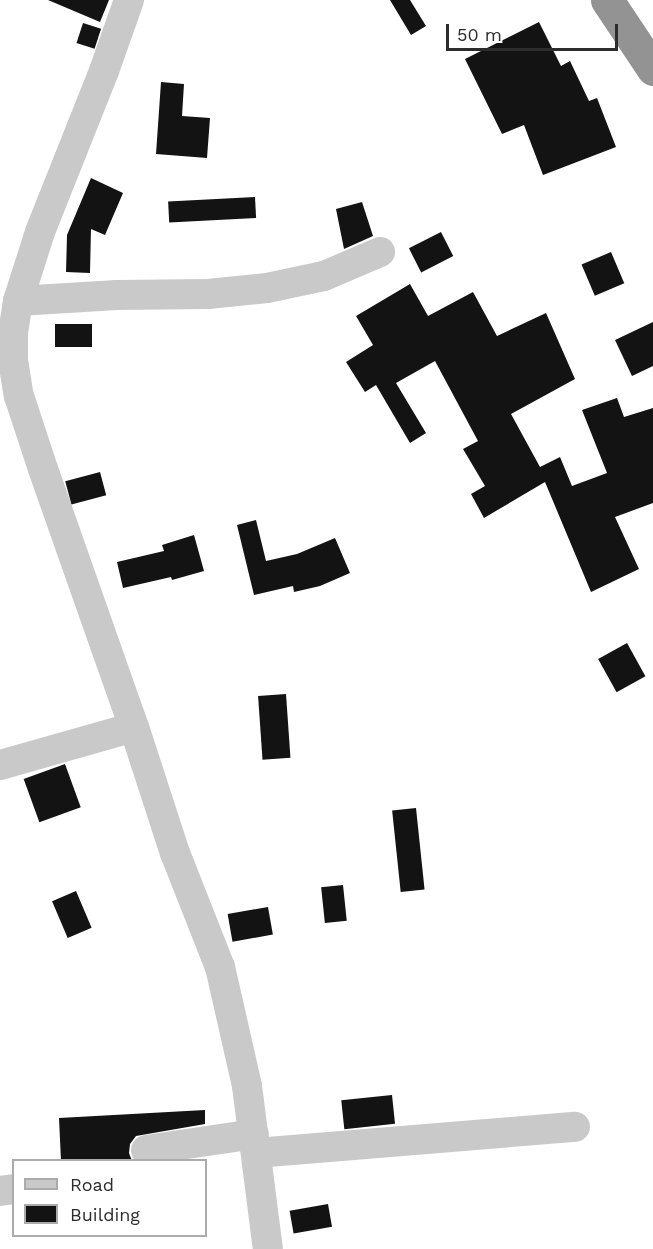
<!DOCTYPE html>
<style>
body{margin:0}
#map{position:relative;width:653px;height:1249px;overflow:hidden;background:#fff;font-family:"Work Sans",sans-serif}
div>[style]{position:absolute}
.building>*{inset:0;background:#131313;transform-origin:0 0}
.minor>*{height:30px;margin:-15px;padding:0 15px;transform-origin:15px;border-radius:15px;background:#c9c9c9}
.highway>*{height:33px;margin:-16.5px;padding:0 16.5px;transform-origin:16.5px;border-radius:16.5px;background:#939393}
span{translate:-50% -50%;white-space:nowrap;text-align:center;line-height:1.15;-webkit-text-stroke:6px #fff;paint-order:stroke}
.legend{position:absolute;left:12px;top:1159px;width:195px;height:78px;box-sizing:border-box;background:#fff;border:2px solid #ababab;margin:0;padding:8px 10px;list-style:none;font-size:18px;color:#2c2c2c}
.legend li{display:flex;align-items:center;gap:12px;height:30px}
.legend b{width:30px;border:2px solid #ababab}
.scale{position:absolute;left:446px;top:24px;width:172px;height:27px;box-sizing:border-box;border:3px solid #2c2c2c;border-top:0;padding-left:8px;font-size:18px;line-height:21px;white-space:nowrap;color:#2c2c2c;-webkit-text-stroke:4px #fff;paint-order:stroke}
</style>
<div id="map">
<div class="building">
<i style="clip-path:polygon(48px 0,109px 0,100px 22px)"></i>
<i style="clip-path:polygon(390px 0,410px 0,426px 26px,411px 35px)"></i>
<i style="clip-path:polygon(539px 22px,561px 66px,570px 61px,589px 101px,597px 98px,616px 147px,543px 175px,524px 125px,502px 134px,465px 59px)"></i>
<i style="left:83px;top:23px;width:19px;height:21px;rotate:18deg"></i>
<i style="clip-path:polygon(161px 82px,184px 84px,182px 116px,210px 118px,207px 158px,156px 154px)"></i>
<i style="clip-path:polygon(91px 178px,123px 193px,105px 235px,91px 229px,90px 273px,66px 272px,67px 235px)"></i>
<i style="left:255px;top:197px;width:21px;height:87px;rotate:87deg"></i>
<i style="clip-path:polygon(362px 202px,373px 236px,344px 249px,336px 209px)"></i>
<i style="left:441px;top:232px;width:27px;height:36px;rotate:63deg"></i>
<i style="left:611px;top:252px;width:34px;height:32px;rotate:67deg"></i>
<i style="clip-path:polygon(410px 284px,428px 316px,473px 292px,497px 336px,546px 313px,575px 379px,511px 414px,540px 467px,560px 457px,572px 486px,607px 473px,582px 410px,617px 398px,624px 417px,653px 408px,653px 503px,615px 517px,639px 569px,591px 592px,545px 482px,484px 518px,471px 494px,485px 486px,463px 449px,478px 441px,435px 361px,396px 383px,426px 433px,410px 443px,376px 385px,365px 392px,346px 362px,373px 345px,356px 316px)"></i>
<i style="clip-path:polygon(653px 322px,653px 366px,632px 376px,615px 340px)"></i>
<i style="left:92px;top:324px;width:23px;height:37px;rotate:90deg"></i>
<i style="left:100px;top:472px;width:24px;height:36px;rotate:75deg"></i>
<i style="clip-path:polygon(256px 520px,266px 561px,297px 554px,335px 538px,350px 573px,320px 586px,294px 592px,293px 586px,254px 595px,237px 525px)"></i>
<i style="clip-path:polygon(194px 535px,204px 571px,172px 580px,171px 577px,123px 588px,117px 562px,164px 551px,162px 545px)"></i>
<i style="left:627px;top:643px;width:38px;height:33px;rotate:61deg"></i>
<i style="left:286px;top:694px;width:64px;height:28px;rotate:86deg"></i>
<i style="left:65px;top:764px;width:46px;height:44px;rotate:70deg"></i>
<i style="left:416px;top:808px;width:82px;height:24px;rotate:84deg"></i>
<i style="left:343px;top:885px;width:36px;height:22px;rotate:84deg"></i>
<i style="left:76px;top:891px;width:40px;height:26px;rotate:67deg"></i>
<i style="left:268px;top:907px;width:28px;height:41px;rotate:80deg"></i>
<i style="left:392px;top:1095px;width:29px;height:51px;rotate:84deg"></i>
<i style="clip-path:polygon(205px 1110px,205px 1124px,136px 1136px,130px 1144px,129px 1153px,132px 1161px,61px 1161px,59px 1118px)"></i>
<i style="left:328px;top:1204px;width:23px;height:39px;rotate:80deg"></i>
</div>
<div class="minor">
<i style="left:129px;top:0;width:75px;rotate:109.4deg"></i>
<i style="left:104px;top:71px;width:173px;rotate:111.7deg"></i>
<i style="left:40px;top:232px;width:72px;rotate:107.7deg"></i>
<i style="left:18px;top:301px;width:31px;rotate:99deg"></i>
<i style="left:13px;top:332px;width:28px;rotate:90deg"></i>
<i style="left:13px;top:360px;width:36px;rotate:81deg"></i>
<i style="left:19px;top:396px;width:77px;rotate:71.8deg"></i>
<i style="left:43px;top:469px;width:274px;rotate:70.6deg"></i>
<i style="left:134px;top:727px;width:133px;rotate:72deg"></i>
<i style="left:175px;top:853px;width:123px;rotate:68.5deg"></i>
<i style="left:220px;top:967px;width:122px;rotate:77.2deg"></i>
<i style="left:247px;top:1086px;width:164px;rotate:82.7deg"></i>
<i style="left:18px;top:301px;width:99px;rotate:-3.5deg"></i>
<i style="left:117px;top:295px;width:91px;rotate:-0.6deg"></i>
<i style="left:208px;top:294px;width:59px;rotate:-5.8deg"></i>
<i style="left:267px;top:288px;width:58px;rotate:-11.9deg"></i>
<i style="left:324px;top:276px;width:61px;rotate:-23.2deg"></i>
<i style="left:0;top:765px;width:139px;rotate:-15.8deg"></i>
<i style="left:146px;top:1150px;width:109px;rotate:-8.4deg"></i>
<i style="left:256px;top:1153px;width:320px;rotate:-4.7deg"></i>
<i style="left:0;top:1191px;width:14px;rotate:-8deg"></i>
</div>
<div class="highway">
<i style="left:607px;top:0;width:83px;rotate:56.3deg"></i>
</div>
<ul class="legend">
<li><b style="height:8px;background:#c9c9c9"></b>Road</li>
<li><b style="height:16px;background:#131313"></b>Building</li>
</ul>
<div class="scale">50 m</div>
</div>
